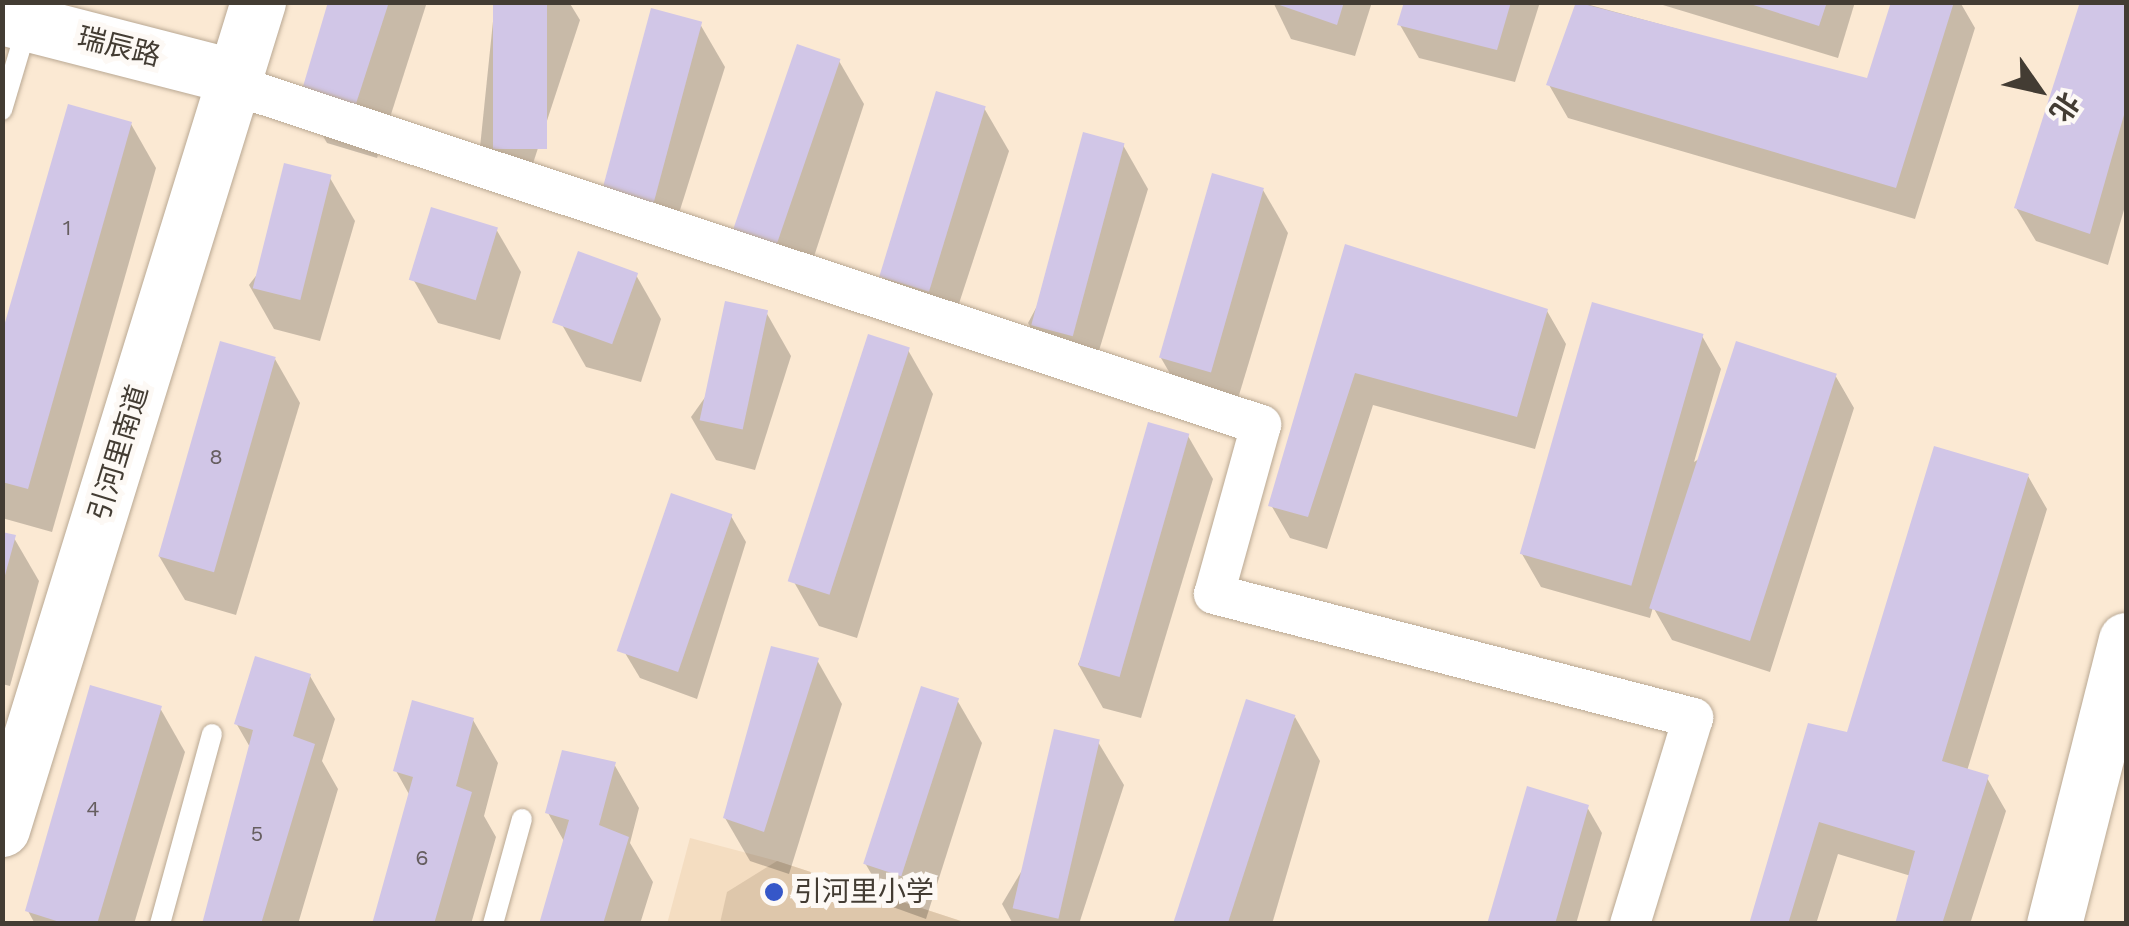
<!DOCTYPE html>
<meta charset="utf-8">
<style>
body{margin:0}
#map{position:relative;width:2129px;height:926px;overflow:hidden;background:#fbe9d3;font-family:"Work Sans","Noto Sans SC",sans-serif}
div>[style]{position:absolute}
.built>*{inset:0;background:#f4ddc1}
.green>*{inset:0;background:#dec7ab}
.shadow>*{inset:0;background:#0003}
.building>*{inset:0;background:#d1c6e7;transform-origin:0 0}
.roads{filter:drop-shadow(0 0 2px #b9a893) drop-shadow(0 0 2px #b9a893)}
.lane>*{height:20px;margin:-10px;padding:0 10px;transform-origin:10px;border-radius:10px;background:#fff}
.street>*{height:40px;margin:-20px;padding:0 20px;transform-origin:20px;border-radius:20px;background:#fff}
.secondary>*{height:55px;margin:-27.5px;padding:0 27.5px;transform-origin:27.5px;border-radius:27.5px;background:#fff}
.dots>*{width:28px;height:28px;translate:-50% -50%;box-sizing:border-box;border:5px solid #fdf9f5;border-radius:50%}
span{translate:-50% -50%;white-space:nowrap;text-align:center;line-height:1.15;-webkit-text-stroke:10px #fdf9f5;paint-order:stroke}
.number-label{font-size:22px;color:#665e60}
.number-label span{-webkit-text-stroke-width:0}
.street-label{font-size:28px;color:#433c33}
.poi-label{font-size:28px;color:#433c33}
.left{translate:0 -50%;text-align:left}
.frame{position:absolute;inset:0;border:5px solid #433c33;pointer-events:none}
.north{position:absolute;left:1989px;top:40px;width:100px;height:100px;-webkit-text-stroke:8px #fdf9f5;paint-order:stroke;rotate:124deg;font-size:28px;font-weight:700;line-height:40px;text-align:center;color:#433c33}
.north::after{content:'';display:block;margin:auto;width:35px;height:45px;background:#433c33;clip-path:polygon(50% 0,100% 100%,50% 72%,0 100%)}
</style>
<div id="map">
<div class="built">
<i style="clip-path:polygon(690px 838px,777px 861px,967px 923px,667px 924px)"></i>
</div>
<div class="green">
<i style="clip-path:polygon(777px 861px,967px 923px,720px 923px,727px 892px)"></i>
</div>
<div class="shadow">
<i style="clip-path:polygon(331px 2px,427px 2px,377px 158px,327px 143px,302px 100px)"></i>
<i style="clip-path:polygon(495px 2px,569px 2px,580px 20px,521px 200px,476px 186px)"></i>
<i style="clip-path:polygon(1273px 2px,1372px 2px,1355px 56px,1291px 39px)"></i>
<i style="clip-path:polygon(1407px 2px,1540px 2px,1515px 82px,1419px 58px,1400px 25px)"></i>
<i style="clip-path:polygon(1579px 2px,1868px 81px,1893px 2px,1960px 2px,1975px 28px,1915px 219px,1568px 118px,1549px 85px)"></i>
<i style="clip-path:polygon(1653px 2px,1855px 2px,1838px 58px)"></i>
<i style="clip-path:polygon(2083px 2px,2126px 2px,2126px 203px,2108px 265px,2036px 241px,2016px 208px)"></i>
<i style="clip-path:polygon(700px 24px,725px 67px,669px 245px,625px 231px)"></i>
<i style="clip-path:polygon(839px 61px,864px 104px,804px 287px,739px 232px)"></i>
<i style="clip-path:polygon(984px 108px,1009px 151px,950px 331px,907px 319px,882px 275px)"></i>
<i style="clip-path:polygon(131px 124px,156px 168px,52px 532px,2px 518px,2px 342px)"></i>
<i style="clip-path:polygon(1123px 145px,1148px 189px,1091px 377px,1053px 366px,1028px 323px)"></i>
<i style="clip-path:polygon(330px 178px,355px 221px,320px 341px,274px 329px,249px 285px)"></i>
<i style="clip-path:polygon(1263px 190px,1288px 233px,1233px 415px,1186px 401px,1161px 358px)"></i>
<i style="clip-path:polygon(496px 229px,521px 272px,500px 340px,438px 323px,413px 279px)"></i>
<i style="clip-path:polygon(1347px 247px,1547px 311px,1566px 344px,1535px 449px,1373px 405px,1327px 549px,1290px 538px,1271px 505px)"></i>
<i style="clip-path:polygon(636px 275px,661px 319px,641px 382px,586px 367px,561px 323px)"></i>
<i style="clip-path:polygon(766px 312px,791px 356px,755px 470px,716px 460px,691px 417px)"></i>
<i style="clip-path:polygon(1702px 336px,1721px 369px,1694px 462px,1835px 375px,1854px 408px,1770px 672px,1672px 640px,1653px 607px,1650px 618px,1541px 587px,1522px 554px)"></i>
<i style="clip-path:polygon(908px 350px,933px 394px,857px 638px,819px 626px,794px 582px)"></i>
<i style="clip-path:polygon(275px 359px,300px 403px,236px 615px,185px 600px,159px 556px)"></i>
<i style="clip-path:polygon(1188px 436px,1213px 479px,1141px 718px,1103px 708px,1078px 664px)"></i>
<i style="clip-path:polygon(2028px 476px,2047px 509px,1967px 771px,1987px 778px,2006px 811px,1970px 924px,1898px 924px,1911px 876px,1838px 854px,1816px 924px,1751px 924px,1848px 735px)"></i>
<i style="clip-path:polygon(731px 516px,746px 542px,697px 699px,640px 678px,625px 653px)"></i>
<i style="clip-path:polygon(2px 534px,14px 538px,39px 581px,10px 686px,2px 684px)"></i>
<i style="clip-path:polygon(817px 660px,842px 704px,789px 874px,750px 861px,725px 818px)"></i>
<i style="clip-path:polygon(310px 676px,335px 719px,322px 761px,338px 789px,298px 924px,204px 924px,251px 749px,236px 723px)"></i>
<i style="clip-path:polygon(957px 700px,982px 743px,926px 919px,890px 906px,865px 863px)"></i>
<i style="clip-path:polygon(160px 708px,185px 752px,134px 924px,35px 924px,28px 911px)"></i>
<i style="clip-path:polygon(1295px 717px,1320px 761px,1272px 924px,1181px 924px)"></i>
<i style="clip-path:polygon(473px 720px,498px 763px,484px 816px,496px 837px,471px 924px,375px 924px,410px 796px,396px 771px)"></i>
<i style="clip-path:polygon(1098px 742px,1124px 785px,1079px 924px,1013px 924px,1002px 904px)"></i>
<i style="clip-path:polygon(614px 764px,639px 808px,630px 843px,653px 882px,640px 924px,541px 924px,565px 843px,548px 813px)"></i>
<i style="clip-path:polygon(1587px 807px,1602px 833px,1576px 924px,1489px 924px)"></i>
</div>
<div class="building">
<i style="clip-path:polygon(328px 2px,389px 2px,352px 116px,299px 100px)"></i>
<i style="left:493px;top:2px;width:54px;height:147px"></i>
<i style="clip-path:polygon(1271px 2px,1344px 2px,1337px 25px)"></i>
<i style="clip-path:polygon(1404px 2px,1511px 2px,1497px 50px,1397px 25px)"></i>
<i style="clip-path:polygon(1576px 2px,1867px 78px,1891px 2px,1954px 2px,1896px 188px,1546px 85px)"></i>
<i style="clip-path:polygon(1744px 2px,1827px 2px,1819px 26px)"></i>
<i style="clip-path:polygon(2080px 2px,2126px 2px,2126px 108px,2090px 234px,2014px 208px)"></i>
<i style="left:651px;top:8px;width:53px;height:188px;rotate:15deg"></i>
<i style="left:797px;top:44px;width:46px;height:197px;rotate:19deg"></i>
<i style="left:936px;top:91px;width:52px;height:194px;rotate:17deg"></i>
<i style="clip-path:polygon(68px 104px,132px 122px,28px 489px,2px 482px,2px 333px)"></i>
<i style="left:1083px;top:132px;width:43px;height:200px;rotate:15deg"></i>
<i style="left:284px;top:163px;width:49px;height:129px;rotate:14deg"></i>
<i style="left:1212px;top:173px;width:54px;height:192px;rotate:16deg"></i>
<i style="left:431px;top:207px;width:70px;height:76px;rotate:17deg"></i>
<i style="clip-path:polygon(1345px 244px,1548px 309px,1517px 417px,1355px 373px,1308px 517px,1268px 506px)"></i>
<i style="left:578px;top:251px;width:64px;height:76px;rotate:20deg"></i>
<i style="left:725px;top:301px;width:44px;height:122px;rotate:12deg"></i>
<i style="left:1592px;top:302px;width:116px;height:262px;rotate:16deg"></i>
<i style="left:868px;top:334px;width:44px;height:260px;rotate:18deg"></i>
<i style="left:220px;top:341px;width:58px;height:224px;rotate:16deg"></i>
<i style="left:1736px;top:341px;width:106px;height:281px;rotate:18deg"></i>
<i style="left:1148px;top:422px;width:43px;height:253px;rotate:16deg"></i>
<i style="clip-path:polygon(1934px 446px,2029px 474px,1942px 761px,1989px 775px,1942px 924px,1895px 924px,1915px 851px,1819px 822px,1788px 924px,1749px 924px,1808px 723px,1847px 732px)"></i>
<i style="left:671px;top:493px;width:65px;height:167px;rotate:19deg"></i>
<i style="clip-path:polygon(2px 532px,16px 535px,4px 579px,2px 579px)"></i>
<i style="clip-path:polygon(771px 646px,819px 658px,764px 832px,723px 818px)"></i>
<i style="clip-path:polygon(255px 656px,311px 674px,293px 736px,315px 744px,261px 924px,202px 924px,253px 730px,234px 724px)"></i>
<i style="clip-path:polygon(90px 685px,162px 706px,97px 924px,66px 924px,25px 911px)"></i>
<i style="left:921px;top:686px;width:40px;height:187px;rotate:18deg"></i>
<i style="left:1246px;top:699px;width:52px;height:235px;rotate:18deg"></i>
<i style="clip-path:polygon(412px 700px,474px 718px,456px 786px,472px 792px,434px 924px,372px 924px,413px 777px,393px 771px)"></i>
<i style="left:1054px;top:729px;width:47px;height:184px;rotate:13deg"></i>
<i style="clip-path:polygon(562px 750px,616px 762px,599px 825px,629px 837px,603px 924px,539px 924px,569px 820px,545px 813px)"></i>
<i style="clip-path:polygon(1527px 786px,1589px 805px,1555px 924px,1487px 924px)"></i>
</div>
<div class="roads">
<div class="lane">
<i style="left:2px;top:110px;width:88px;rotate:-73.4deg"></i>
<i style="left:160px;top:924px;width:197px;rotate:-74.7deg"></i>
<i style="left:493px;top:924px;width:109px;rotate:-74.6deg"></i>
</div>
<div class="street">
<i style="left:234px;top:85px;width:1082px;rotate:18.32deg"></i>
<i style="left:1261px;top:425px;width:175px;rotate:105.5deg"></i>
<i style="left:1214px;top:594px;width:495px;rotate:14.5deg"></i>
<i style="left:1693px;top:718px;width:215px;rotate:107deg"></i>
</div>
<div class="secondary">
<i style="left:2px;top:17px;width:242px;rotate:14.4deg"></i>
<i style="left:2px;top:829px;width:866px;rotate:-72.8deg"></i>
<i style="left:2054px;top:924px;width:293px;rotate:-75.8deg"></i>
</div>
</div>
<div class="dots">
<i style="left:774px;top:892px;background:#3657c8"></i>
</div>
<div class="number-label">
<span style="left:67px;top:228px">1</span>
<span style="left:216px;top:457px">8</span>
<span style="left:93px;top:809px">4</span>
<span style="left:257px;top:834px">5</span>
<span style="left:422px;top:858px">6</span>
</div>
<div class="street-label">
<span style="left:119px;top:47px;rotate:14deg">瑞辰路</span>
<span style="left:119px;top:453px;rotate:-73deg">引河里南道</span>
</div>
<div class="poi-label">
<span class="left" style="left:794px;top:892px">引河里小学</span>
</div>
<div class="frame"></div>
<div class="north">北</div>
</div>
